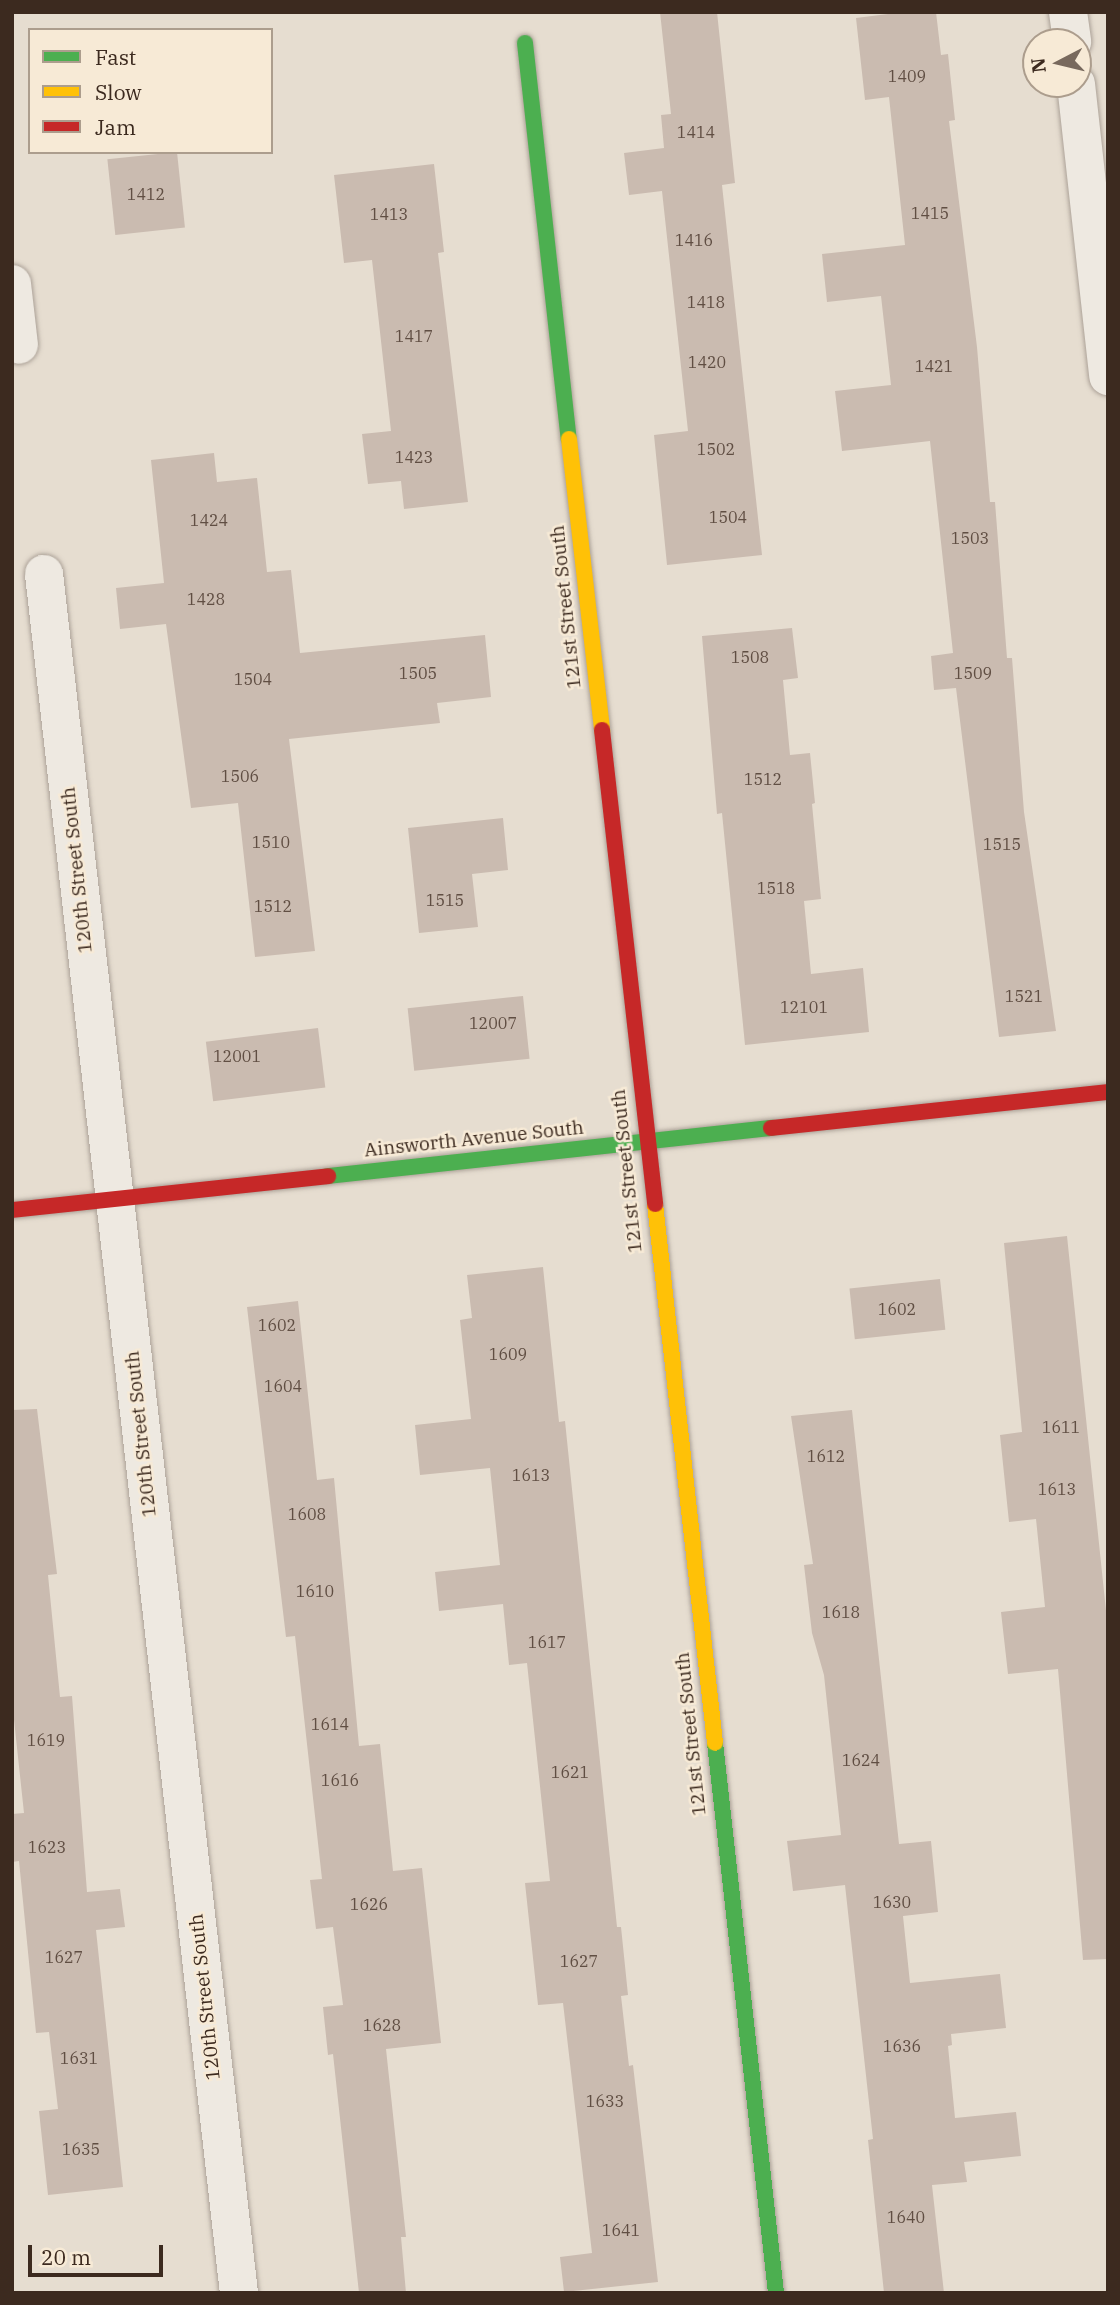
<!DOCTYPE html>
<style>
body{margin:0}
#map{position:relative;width:1120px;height:2305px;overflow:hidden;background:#e6ddd0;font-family:"IBM Plex Serif",serif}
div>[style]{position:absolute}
.building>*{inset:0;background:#cabbb0;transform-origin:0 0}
.roads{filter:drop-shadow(0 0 2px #aca298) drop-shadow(0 0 2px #aca298)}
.street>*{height:38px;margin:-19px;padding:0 19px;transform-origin:19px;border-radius:19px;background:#eee9e1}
.fast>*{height:16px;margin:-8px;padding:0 8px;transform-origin:8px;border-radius:8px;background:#4caf50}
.slow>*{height:16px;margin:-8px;padding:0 8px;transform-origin:8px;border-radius:8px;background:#ffc107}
.jam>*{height:16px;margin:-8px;padding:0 8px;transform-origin:8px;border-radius:8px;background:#c62828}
span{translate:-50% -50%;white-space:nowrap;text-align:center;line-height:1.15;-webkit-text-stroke:5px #f7ead6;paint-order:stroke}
.number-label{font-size:16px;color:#604e43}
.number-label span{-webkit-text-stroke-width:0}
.street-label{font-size:19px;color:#3c2a1f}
.frame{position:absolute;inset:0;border:14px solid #3c2a1f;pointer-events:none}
.legend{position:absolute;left:28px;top:28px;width:245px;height:126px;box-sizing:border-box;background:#f7ead6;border:2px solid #ac9d8d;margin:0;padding:9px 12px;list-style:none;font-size:21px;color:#3c2a1f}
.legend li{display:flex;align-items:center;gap:14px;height:35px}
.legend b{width:35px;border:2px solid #ac9d8d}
.north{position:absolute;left:1022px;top:28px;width:70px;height:70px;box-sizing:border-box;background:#f7ead6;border:2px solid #ac9d8d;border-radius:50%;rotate:263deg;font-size:19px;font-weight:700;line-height:28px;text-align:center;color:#3c2a1f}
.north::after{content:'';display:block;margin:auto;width:24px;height:32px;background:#78695d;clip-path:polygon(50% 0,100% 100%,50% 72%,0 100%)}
.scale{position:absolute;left:28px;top:2245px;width:135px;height:32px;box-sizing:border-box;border:4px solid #3c2a1f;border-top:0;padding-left:9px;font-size:21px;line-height:24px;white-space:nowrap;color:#3c2a1f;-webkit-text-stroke:5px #f7ead6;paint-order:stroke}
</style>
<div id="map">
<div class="building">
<i style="clip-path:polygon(660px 12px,717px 12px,735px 183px,722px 185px,762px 555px,667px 565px,654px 435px,688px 431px,662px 191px,629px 195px,624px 153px,664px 148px,661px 115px,671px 114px)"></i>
<i style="clip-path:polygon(904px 12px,936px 12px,941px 55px,948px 54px,955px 120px,949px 121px,977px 347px,990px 502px,995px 502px,1007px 658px,1012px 658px,1024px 812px,1056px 1031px,999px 1037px,956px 688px,934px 690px,931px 656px,953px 653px,930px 441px,842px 451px,835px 391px,891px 385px,881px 296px,827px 302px,822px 254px,905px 245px,889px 97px,865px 100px,856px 18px)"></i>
<i style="left:177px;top:152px;width:76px;height:70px;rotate:84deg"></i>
<i style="clip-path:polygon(434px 164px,444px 252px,438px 253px,468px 502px,404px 509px,401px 481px,368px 484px,362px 434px,391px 431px,372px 260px,344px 263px,334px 175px)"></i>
<i style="clip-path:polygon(214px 453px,217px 482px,257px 478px,267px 572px,291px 570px,300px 653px,485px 635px,491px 697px,437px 703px,440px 723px,289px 739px,315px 951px,255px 957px,238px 803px,191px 808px,166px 624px,120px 629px,116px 588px,164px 583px,151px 460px)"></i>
<i style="clip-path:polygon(792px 628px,798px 678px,783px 680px,790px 755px,810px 753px,815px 803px,812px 804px,821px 899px,804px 901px,811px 974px,863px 968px,869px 1032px,745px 1045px,722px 813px,717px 814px,702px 636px)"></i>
<i style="clip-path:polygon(503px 818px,508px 870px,472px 874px,478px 927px,419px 933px,408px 828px)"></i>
<i style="left:523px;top:996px;width:63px;height:116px;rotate:84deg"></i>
<i style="left:318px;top:1028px;width:60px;height:113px;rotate:83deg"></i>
<i style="clip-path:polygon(1067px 1236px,1108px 1630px,1108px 1959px,1083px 1960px,1058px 1669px,1008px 1674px,1001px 1612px,1045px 1607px,1036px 1519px,1009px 1522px,1000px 1435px,1022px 1432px,1004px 1243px)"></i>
<i style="clip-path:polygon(543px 1267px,559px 1422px,565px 1421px,617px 1927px,621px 1927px,628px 1995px,621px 1996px,629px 2066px,633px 2065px,658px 2282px,564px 2292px,560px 2257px,592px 2253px,563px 2003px,538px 2005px,525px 1883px,550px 1881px,527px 1663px,509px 1665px,503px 1604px,439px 1611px,435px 1572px,500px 1565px,490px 1468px,420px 1475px,415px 1425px,471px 1419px,460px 1320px,472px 1318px,467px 1275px)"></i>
<i style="left:940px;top:1279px;width:51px;height:91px;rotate:84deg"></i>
<i style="clip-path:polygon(298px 1301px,317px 1480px,334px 1478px,359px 1746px,380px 1744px,393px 1871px,422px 1868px,441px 2043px,386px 2049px,406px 2237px,401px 2237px,406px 2293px,359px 2293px,333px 2054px,328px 2055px,323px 2007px,343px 2005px,333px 1927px,316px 1929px,310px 1880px,322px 1879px,295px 1636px,286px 1637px,247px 1307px)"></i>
<i style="clip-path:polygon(37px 1409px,57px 1574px,48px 1575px,60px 1697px,72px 1696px,87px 1892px,120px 1889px,125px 1927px,96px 1930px,123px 2187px,48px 2195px,39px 2111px,58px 2109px,49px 2032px,36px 2033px,19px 1861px,12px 1862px,12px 1814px,24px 1813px,12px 1701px,12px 1410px)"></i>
<i style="clip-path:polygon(852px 1410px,899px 1844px,931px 1841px,938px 1912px,903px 1916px,910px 1983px,1000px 1974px,1006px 2028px,951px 2034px,952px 2045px,948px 2046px,955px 2118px,1016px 2112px,1021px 2156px,964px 2162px,967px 2182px,932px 2185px,944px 2293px,884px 2293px,868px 2140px,873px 2139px,845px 1885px,793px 1891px,787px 1841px,841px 1835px,824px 1675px,812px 1633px,804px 1565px,813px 1564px,791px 1416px)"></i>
</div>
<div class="roads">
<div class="street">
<i style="left:1068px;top:12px;width:30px;rotate:82deg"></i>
<i style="left:1076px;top:84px;width:294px;rotate:83.7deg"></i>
<i style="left:12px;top:284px;width:61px;rotate:83.5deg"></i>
<i style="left:44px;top:574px;width:1730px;rotate:83.53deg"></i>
</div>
<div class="fast">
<i style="left:525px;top:43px;width:398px;rotate:83.7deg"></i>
<i style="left:328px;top:1176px;width:446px;rotate:-6.2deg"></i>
<i style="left:715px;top:1743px;width:553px;rotate:83.67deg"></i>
</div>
<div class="slow">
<i style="left:569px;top:439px;width:293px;rotate:83.5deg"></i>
<i style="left:655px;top:1204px;width:542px;rotate:83.65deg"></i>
</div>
<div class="jam">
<i style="left:602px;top:730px;width:477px;rotate:83.6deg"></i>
<i style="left:771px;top:1128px;width:339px;rotate:-6.1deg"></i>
<i style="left:12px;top:1210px;width:318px;rotate:-6.1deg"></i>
</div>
</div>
<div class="number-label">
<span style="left:907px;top:76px">1409</span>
<span style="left:696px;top:132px">1414</span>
<span style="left:146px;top:194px">1412</span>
<span style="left:930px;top:213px">1415</span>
<span style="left:389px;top:214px">1413</span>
<span style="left:694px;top:240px">1416</span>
<span style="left:706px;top:302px">1418</span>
<span style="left:414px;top:336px">1417</span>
<span style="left:707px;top:362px">1420</span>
<span style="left:934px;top:366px">1421</span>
<span style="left:716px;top:449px">1502</span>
<span style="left:414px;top:457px">1423</span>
<span style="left:728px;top:517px">1504</span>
<span style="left:209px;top:520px">1424</span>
<span style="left:970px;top:538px">1503</span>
<span style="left:206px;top:599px">1428</span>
<span style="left:750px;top:657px">1508</span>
<span style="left:418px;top:673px">1505</span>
<span style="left:973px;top:673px">1509</span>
<span style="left:253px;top:679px">1504</span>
<span style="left:240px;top:776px">1506</span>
<span style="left:763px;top:779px">1512</span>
<span style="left:271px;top:842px">1510</span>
<span style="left:1002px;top:844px">1515</span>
<span style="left:776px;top:888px">1518</span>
<span style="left:445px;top:900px">1515</span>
<span style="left:273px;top:906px">1512</span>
<span style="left:1024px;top:996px">1521</span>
<span style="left:804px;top:1007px">12101</span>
<span style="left:493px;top:1023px">12007</span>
<span style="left:237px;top:1056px">12001</span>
<span style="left:897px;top:1309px">1602</span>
<span style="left:277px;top:1325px">1602</span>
<span style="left:508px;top:1354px">1609</span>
<span style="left:283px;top:1386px">1604</span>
<span style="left:1061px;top:1427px">1611</span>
<span style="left:826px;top:1456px">1612</span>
<span style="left:531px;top:1475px">1613</span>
<span style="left:1057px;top:1489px">1613</span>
<span style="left:307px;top:1514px">1608</span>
<span style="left:315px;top:1591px">1610</span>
<span style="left:841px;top:1612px">1618</span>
<span style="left:547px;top:1642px">1617</span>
<span style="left:330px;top:1724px">1614</span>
<span style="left:46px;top:1740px">1619</span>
<span style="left:861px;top:1760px">1624</span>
<span style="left:570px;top:1772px">1621</span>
<span style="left:340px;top:1780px">1616</span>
<span style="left:47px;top:1847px">1623</span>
<span style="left:892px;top:1902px">1630</span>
<span style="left:369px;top:1904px">1626</span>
<span style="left:64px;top:1957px">1627</span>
<span style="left:579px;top:1961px">1627</span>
<span style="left:382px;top:2025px">1628</span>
<span style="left:902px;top:2046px">1636</span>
<span style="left:79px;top:2058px">1631</span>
<span style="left:605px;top:2101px">1633</span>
<span style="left:81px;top:2149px">1635</span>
<span style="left:906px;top:2217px">1640</span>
<span style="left:621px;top:2230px">1641</span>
</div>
<div class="street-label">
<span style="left:566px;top:607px;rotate:-96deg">121st Street South</span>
<span style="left:77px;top:870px;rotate:-96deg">120th Street South</span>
<span style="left:474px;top:1139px;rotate:-6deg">Ainsworth Avenue South</span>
<span style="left:627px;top:1171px;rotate:-96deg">121st Street South</span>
<span style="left:141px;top:1434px;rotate:-96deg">120th Street South</span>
<span style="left:691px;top:1734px;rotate:-96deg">121st Street South</span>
<span style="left:205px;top:1997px;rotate:-96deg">120th Street South</span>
</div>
<div class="frame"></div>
<ul class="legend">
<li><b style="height:9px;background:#4caf50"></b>Fast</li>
<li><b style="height:9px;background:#ffc107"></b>Slow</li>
<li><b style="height:9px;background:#c62828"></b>Jam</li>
</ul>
<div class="north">N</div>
<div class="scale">20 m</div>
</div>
